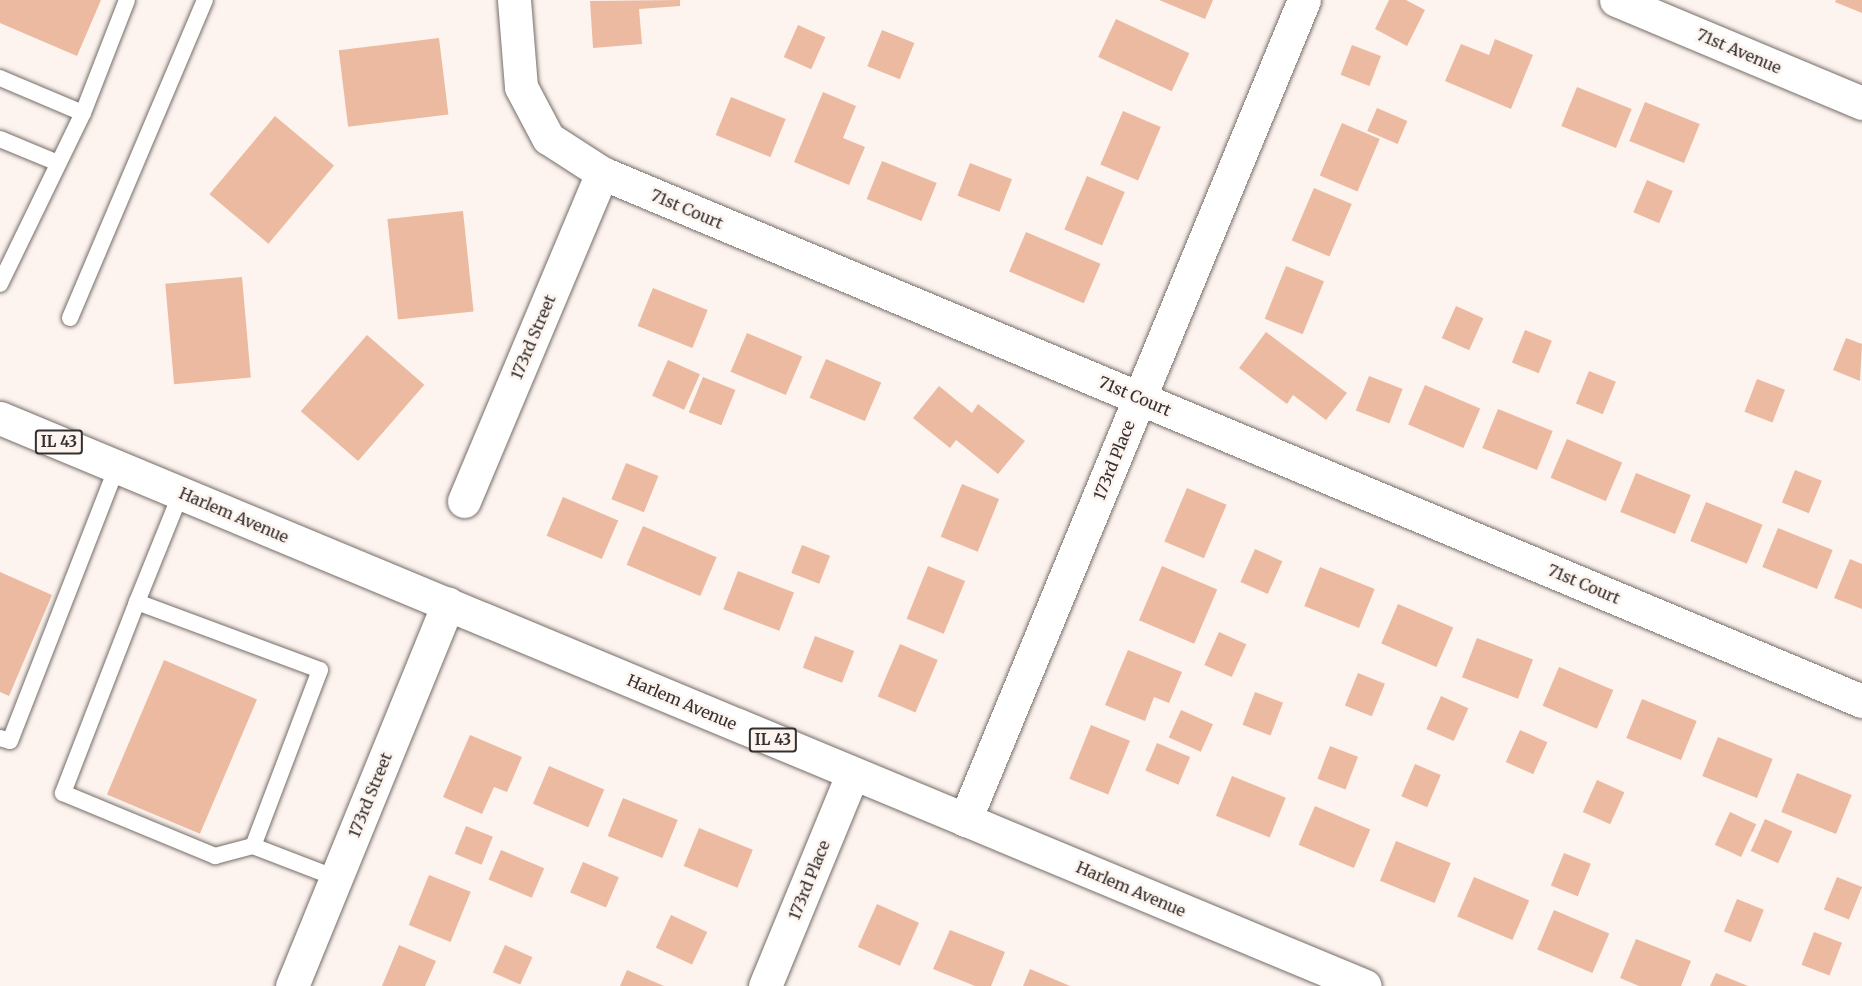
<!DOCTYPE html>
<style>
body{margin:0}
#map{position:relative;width:1862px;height:986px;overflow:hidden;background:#fdf4ef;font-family:Merriweather,serif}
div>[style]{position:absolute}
.building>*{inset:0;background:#ecbaa0;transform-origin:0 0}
.roads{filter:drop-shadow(0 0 2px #766d69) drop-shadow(0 0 2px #766d69)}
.service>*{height:16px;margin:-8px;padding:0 8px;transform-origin:8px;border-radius:8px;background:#fff}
.minor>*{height:33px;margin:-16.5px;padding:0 16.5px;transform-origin:16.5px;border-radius:16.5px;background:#fff}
.primary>*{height:33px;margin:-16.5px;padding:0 16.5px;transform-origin:16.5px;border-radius:16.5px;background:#fff}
span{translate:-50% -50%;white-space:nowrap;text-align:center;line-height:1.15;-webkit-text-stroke:5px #fdf4ef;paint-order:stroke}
.shield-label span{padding:2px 4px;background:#fdf4ef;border:2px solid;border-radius:4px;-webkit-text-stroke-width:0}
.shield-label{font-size:15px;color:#34302f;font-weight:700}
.street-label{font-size:16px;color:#34302f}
</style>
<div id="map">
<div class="building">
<i style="clip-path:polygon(0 0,101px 0,77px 56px,0 23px)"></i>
<i style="clip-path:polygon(680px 0,680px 6px,639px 9px,642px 44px,593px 48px,590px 1px)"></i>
<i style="clip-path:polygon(1159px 0,1213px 0,1205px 19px)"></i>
<i style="clip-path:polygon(1389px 0,1406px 0,1425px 10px,1407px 46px,1375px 29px)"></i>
<i style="clip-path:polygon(1836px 0,1862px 0,1862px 13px,1835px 2px)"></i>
<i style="left:1116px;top:19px;width:81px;height:42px;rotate:25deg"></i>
<i style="left:798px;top:25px;width:30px;height:35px;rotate:24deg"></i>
<i style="left:882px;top:30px;width:35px;height:39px;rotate:22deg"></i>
<i style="left:439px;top:38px;width:77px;height:101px;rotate:83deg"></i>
<i style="clip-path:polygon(1495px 39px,1533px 55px,1511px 109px,1445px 81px,1461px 44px,1489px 55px)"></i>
<i style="left:1352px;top:45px;width:31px;height:32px;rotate:21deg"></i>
<i style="left:1577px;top:87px;width:59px;height:42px;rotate:22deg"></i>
<i style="clip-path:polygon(823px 92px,856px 106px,843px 138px,865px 147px,849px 185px,794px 162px)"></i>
<i style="left:731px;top:97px;width:59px;height:41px;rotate:22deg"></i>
<i style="left:1645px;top:102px;width:59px;height:42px;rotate:22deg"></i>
<i style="left:1377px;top:108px;width:33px;height:25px;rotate:23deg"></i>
<i style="left:1123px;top:111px;width:41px;height:58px;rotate:23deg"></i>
<i style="left:275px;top:116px;width:77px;height:102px;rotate:40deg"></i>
<i style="left:1342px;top:123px;width:41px;height:57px;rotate:23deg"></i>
<i style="left:882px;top:161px;width:59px;height:41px;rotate:22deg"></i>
<i style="left:970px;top:163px;width:45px;height:35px;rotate:21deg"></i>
<i style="left:1087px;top:176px;width:41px;height:58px;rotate:23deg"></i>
<i style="left:1647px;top:180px;width:28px;height:35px;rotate:23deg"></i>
<i style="left:1314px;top:188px;width:41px;height:57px;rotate:23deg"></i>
<i style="left:463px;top:211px;width:101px;height:76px;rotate:84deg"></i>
<i style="left:1026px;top:232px;width:81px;height:43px;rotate:23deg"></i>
<i style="left:1286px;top:266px;width:41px;height:57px;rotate:22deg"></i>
<i style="left:242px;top:277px;width:101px;height:77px;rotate:85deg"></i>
<i style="left:653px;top:288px;width:59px;height:41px;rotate:22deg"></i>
<i style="left:1456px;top:306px;width:30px;height:35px;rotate:24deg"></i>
<i style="left:1525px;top:330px;width:29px;height:35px;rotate:22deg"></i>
<i style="clip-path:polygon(1266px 332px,1347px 393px,1326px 420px,1293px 395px,1287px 404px,1239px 368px)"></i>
<i style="left:747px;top:333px;width:60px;height:42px;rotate:23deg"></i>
<i style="left:367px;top:335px;width:76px;height:101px;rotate:41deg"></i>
<i style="clip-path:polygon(1846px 338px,1862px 344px,1860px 381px,1833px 370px)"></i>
<i style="left:826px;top:359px;width:60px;height:42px;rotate:23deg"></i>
<i style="left:668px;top:360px;width:35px;height:39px;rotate:24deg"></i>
<i style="left:1589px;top:371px;width:29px;height:35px;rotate:22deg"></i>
<i style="left:1369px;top:376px;width:36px;height:37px;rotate:21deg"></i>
<i style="left:703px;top:377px;width:35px;height:38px;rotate:22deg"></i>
<i style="left:1757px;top:379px;width:30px;height:35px;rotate:21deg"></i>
<i style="left:1425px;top:385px;width:60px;height:43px;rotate:23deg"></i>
<i style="clip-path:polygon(939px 386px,972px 413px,978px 404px,1025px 441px,998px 474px,956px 440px,950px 448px,913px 418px)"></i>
<i style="left:1498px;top:409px;width:59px;height:42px;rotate:22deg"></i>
<i style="left:1567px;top:439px;width:60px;height:42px;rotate:23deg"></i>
<i style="left:626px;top:463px;width:35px;height:39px;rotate:22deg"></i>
<i style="left:1795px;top:470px;width:29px;height:35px;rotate:22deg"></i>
<i style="left:1636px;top:473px;width:59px;height:42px;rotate:22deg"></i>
<i style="left:962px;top:484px;width:40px;height:57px;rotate:22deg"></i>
<i style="left:1187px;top:488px;width:43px;height:58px;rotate:23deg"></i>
<i style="left:563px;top:497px;width:60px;height:42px;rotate:23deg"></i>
<i style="left:1706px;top:502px;width:61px;height:42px;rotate:22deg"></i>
<i style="left:643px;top:526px;width:80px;height:42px;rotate:23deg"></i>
<i style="left:1778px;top:528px;width:59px;height:42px;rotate:22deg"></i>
<i style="left:802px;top:545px;width:30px;height:30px;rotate:21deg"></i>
<i style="left:1255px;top:549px;width:30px;height:36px;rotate:24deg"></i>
<i style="clip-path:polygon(1850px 559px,1862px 564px,1862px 609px,1834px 598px)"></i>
<i style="left:928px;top:566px;width:40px;height:57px;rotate:22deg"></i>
<i style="left:1162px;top:566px;width:60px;height:59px;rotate:23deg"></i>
<i style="left:1320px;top:567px;width:59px;height:42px;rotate:22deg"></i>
<i style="left:738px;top:571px;width:60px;height:41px;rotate:21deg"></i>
<i style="clip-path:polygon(0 572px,52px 595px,9px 696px,0 692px)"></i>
<i style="left:1398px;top:604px;width:60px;height:43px;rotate:23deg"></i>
<i style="left:1219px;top:632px;width:30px;height:36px;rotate:24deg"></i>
<i style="left:815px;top:636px;width:42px;height:34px;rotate:21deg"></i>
<i style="left:1477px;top:638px;width:60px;height:42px;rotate:21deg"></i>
<i style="left:900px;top:644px;width:41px;height:57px;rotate:23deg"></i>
<i style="clip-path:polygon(1128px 650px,1182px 672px,1169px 703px,1154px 697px,1145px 721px,1105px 705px)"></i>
<i style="left:164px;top:660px;width:101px;height:146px;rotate:23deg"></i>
<i style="left:1559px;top:667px;width:59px;height:42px;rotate:23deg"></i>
<i style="left:1358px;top:673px;width:29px;height:35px;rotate:22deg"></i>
<i style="left:1255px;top:692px;width:30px;height:35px;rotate:21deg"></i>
<i style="left:1441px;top:696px;width:30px;height:36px;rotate:24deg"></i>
<i style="left:1642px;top:699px;width:59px;height:42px;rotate:22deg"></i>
<i style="left:1181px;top:710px;width:35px;height:30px;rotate:24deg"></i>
<i style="left:1091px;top:725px;width:42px;height:58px;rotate:22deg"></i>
<i style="left:1520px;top:730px;width:30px;height:35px;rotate:24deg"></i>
<i style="clip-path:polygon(470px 735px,522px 757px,507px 792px,494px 787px,482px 814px,443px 797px)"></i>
<i style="left:1718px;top:737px;width:59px;height:42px;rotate:22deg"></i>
<i style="left:1157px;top:743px;width:36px;height:30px;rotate:23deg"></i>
<i style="left:1330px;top:746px;width:30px;height:35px;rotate:21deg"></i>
<i style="left:1415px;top:764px;width:28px;height:35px;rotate:23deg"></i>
<i style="left:549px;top:766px;width:60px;height:41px;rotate:23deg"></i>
<i style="left:1797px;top:773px;width:59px;height:42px;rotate:22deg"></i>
<i style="left:1232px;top:776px;width:58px;height:43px;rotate:22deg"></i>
<i style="left:1597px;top:780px;width:30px;height:35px;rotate:24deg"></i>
<i style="left:623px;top:798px;width:59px;height:41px;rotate:22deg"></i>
<i style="left:1315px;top:806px;width:60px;height:42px;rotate:23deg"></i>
<i style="left:1730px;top:812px;width:29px;height:36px;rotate:25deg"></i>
<i style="left:1765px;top:819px;width:30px;height:35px;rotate:24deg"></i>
<i style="left:466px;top:826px;width:29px;height:30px;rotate:22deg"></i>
<i style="left:699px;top:828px;width:58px;height:41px;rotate:22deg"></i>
<i style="left:1396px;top:841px;width:59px;height:43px;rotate:22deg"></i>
<i style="left:501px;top:850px;width:47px;height:32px;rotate:23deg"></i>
<i style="left:1564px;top:853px;width:29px;height:35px;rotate:22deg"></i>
<i style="left:583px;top:862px;width:39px;height:33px;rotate:23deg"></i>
<i style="left:429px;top:875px;width:45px;height:54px;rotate:22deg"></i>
<i style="left:1474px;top:877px;width:60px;height:43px;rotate:23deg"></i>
<i style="left:1837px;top:877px;width:27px;height:35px;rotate:22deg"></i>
<i style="left:1737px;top:899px;width:29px;height:35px;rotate:22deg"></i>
<i style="left:877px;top:904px;width:46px;height:47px;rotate:24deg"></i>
<i style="left:1554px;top:910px;width:60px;height:43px;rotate:23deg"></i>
<i style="left:671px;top:915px;width:40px;height:36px;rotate:25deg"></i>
<i style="clip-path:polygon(950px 930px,1005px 952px,991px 986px,975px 986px,933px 969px)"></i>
<i style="left:1814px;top:932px;width:30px;height:35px;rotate:21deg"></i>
<i style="clip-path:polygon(1636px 939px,1691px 961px,1681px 986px,1639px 986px,1620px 978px)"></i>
<i style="clip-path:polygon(399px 945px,436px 961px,425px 986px,382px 986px)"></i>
<i style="left:505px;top:945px;width:30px;height:30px;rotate:24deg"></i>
<i style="clip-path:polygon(1030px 969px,1070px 986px,1023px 986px)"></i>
<i style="clip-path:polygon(627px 970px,664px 986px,620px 986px)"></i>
<i style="clip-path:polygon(1716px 973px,1748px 986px,1710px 986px)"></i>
</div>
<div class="roads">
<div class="service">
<i style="left:0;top:78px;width:90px;rotate:22.9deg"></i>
<i style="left:0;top:139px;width:63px;rotate:22.5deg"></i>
<i style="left:0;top:284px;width:190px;rotate:-64.1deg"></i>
<i style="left:83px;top:113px;width:121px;rotate:-68.7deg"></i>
<i style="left:70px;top:318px;width:345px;rotate:-67deg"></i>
<i style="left:181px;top:493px;width:118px;rotate:112deg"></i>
<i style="left:137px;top:602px;width:195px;rotate:20.4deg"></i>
<i style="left:320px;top:670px;width:188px;rotate:110.8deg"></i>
<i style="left:253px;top:846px;width:89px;rotate:21.1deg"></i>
<i style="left:137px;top:602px;width:205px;rotate:111.2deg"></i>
<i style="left:63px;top:793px;width:165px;rotate:22.5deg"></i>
<i style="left:215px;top:856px;width:39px;rotate:-15deg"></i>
<i style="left:0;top:738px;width:10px;rotate:17deg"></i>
<i style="left:10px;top:741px;width:294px;rotate:-68.7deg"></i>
</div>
<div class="minor">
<i style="left:514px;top:0;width:87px;rotate:85.4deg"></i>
<i style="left:521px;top:87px;width:58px;rotate:62.1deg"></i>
<i style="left:548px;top:138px;width:64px;rotate:32.9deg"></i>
<i style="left:602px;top:173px;width:1366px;rotate:22.74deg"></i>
<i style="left:1616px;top:0;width:267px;rotate:22.7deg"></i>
<i style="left:464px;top:501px;width:356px;rotate:-67.2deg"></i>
<i style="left:965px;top:820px;width:887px;rotate:-67.54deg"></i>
<i style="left:292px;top:986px;width:413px;rotate:-67.8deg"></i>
<i style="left:765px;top:986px;width:230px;rotate:-67.6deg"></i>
</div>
<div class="primary">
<i style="left:0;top:418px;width:1478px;rotate:22.59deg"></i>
</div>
</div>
<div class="shield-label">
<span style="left:59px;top:442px">IL 43</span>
<span style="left:773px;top:740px">IL 43</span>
</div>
<div class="street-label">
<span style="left:1739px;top:51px;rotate:23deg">71st Avenue</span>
<span style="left:687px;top:209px;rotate:23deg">71st Court</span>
<span style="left:533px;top:337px;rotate:-67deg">173rd Street</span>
<span style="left:1135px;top:396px;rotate:23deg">71st Court</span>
<span style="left:1114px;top:460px;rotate:-68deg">173rd Place</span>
<span style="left:234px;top:515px;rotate:23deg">Harlem Avenue</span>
<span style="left:1584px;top:584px;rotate:23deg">71st Court</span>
<span style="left:682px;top:702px;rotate:23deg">Harlem Avenue</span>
<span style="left:370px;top:795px;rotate:-68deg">173rd Street</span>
<span style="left:809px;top:880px;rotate:-68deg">173rd Place</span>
<span style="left:1131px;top:889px;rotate:23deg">Harlem Avenue</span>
</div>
</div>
